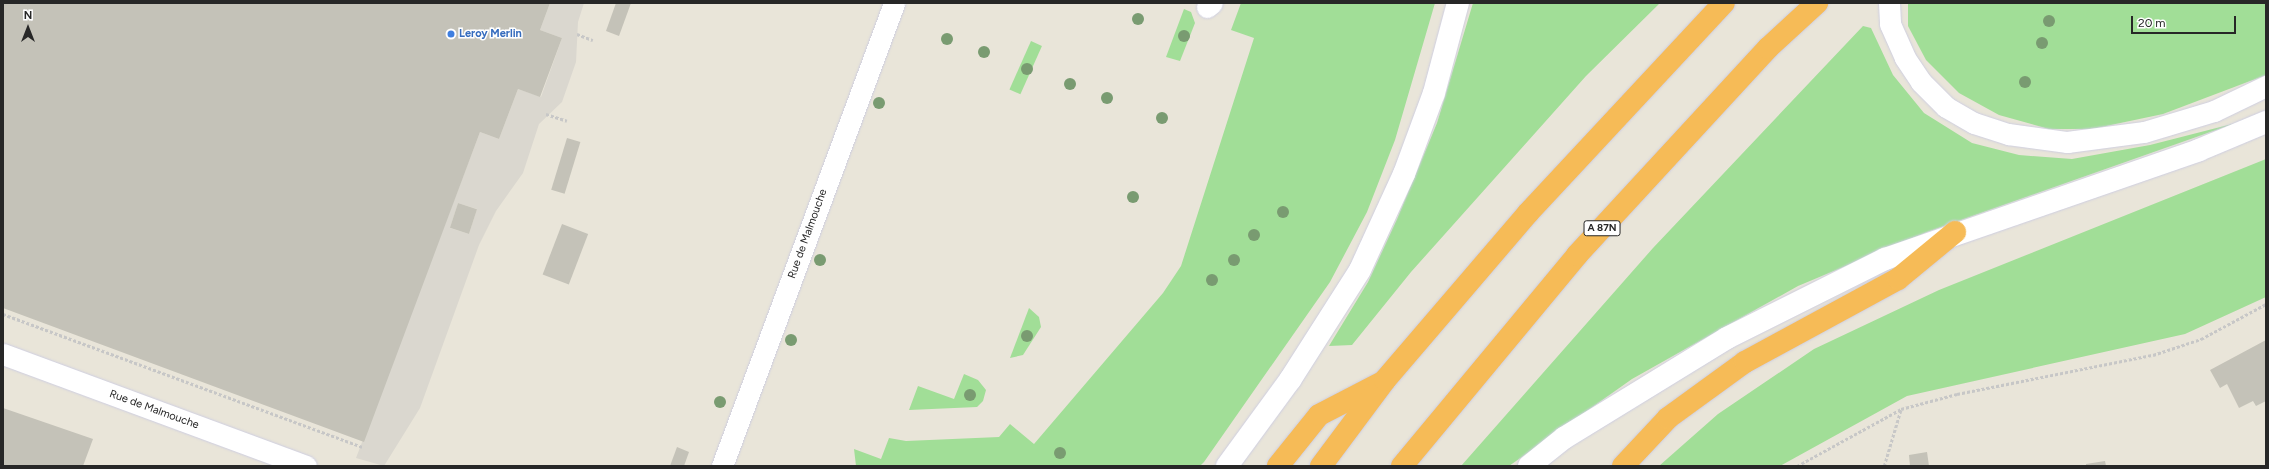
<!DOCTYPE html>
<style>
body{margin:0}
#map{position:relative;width:2269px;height:469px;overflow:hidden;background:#e9e5d9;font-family:Figtree,sans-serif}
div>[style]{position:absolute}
.green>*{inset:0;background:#a1de97;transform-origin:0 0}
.plaza>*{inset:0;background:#dad7cf}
.building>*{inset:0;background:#c4c2b8;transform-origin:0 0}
.path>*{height:2.5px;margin-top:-1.25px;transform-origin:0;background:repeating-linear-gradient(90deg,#c7c7c7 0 3px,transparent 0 5px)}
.roads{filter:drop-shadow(0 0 1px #cecee0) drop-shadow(0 0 1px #cecee0)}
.service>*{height:21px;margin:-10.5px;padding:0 10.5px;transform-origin:10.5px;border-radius:10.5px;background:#fff}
.secondary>*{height:22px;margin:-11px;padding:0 11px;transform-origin:11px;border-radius:11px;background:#fff}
.motorway>*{height:22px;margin:-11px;padding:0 11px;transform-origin:11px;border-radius:11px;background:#f6bb57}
.trees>*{width:12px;height:12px;margin:-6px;border-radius:50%;background:#799b71}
.dots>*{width:11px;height:11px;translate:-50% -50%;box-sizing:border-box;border:2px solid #fff;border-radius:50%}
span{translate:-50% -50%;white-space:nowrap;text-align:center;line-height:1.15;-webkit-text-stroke:3px #fff;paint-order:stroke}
.shield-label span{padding:1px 3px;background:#fff;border:1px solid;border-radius:3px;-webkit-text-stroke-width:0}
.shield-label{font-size:10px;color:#272727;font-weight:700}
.shop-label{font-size:11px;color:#366cbe;font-weight:700}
.left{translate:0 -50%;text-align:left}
.street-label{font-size:11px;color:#272727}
.frame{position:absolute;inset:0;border:4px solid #272727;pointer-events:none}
.north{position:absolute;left:8px;top:8px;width:40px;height:40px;-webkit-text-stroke:3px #fff;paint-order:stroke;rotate:0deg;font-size:11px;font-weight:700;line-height:16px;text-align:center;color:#272727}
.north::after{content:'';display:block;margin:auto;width:14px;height:18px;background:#272727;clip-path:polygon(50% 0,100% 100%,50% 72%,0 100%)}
.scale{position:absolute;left:2131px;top:16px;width:105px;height:18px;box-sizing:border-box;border:2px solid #272727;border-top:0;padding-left:5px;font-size:12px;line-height:14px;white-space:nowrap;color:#272727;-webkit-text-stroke:3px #fff;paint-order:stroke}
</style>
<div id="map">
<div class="green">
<i style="clip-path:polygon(1241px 3px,1435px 3px,1395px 140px,1367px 212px,1330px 282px,1204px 462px,1200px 466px,856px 466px,854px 449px,881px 459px,889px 438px,906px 441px,999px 437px,1010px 424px,1034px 444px,1163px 293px,1181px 266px,1254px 38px,1231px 30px)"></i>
<i style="clip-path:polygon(1473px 3px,1660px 3px,1586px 76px,1411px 272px,1352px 345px,1329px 346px,1368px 282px,1397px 219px,1437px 123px)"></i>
<i style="clip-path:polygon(1908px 3px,2266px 3px,2266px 75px,2163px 114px,2092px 129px,2049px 129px,1999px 115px,1959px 93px,1926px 60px,1908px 26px)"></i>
<i style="clip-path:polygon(1184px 9px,1191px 12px,1195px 23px,1180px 61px,1166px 57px)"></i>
<i style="clip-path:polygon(1863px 26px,1871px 28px,1893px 75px,1924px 113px,1972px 143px,2019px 155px,2072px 159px,2150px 145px,2236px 123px,1927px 232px,1798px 286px,1632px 379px,1509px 466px,1461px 466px,1653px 248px)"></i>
<i style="left:1031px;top:41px;width:12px;height:53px;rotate:24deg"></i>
<i style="clip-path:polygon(2266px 159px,2266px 297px,2185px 334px,1907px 396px,1780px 466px,1659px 466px,1718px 414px,1814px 349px,1939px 290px)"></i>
<i style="clip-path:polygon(1029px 308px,1039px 317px,1041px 327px,1023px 355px,1010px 358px)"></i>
<i style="clip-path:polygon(964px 374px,978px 380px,986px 390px,983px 401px,977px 407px,909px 410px,918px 386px,954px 399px)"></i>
</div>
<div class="plaza">
<i style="clip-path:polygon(evenodd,550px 3px,584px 3px,578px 22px,576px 62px,562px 102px,539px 124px,523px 173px,496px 211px,479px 245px,420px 408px,384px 466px,356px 458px,480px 132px,499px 139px,518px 89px,541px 97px,562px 38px,540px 30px,550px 3px,458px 203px,477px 209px,469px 234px,450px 228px,458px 203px)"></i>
</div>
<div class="building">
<i style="clip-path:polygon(3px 3px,550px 3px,540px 30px,562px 38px,540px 97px,518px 89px,499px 139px,480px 132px,364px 442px,3px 308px)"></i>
<i style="clip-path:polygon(616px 3px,631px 3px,619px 36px,606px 31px)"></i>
<i style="left:567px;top:138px;width:14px;height:54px;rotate:17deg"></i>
<i style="left:458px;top:203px;width:20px;height:26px;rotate:18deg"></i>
<i style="left:562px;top:224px;width:28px;height:54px;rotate:21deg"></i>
<i style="clip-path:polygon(2266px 340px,2266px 401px,2256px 406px,2253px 401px,2239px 408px,2227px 384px,2220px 388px,2210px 370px)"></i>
<i style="clip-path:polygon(3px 408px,93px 439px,83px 466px,3px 466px)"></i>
<i style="clip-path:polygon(677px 447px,689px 452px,684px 466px,670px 466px)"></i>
<i style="clip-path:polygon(1927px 452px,1929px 466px,1910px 466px,1909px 455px)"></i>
<i style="clip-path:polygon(2105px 461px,2106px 466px,2086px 466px,2086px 464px)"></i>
</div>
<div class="path">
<i style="left:577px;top:34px;width:17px;rotate:21deg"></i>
<i style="left:546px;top:114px;width:22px;rotate:18deg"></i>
<i style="left:3px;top:314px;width:383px;rotate:20.3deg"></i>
<i style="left:1797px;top:466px;width:119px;rotate:-28.7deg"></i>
<i style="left:1901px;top:409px;width:58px;rotate:-15deg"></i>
<i style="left:1957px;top:394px;width:200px;rotate:-11.3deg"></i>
<i style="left:2153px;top:355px;width:51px;rotate:-18.4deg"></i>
<i style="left:2201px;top:339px;width:74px;rotate:-28.3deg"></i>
<i style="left:1884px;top:466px;width:59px;rotate:-73.4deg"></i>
</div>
<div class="roads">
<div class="service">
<i style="left:1889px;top:3px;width:21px;rotate:87deg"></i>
<i style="left:1890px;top:24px;width:37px;rotate:66deg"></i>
<i style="left:1905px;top:58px;width:29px;rotate:56deg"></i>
<i style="left:1921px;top:82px;width:35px;rotate:45deg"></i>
<i style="left:1946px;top:107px;width:32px;rotate:30deg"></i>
<i style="left:1974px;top:123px;width:36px;rotate:18deg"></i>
<i style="left:2008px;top:134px;width:60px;rotate:7.7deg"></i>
<i style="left:2067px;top:142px;width:78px;rotate:-7.4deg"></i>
<i style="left:2144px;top:132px;width:73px;rotate:-16.7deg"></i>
<i style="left:2214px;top:111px;width:58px;rotate:-25.7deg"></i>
<i style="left:1207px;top:7px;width:6px;rotate:-39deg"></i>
<i style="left:3px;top:354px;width:323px;rotate:20.3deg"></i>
<i style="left:722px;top:466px;width:494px;rotate:-69.6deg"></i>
</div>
<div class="secondary">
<i style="left:1227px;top:466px;width:107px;rotate:-53.8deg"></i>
<i style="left:1290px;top:380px;width:130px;rotate:-57.5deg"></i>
<i style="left:1360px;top:270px;width:106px;rotate:-65.4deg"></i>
<i style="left:1404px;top:174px;width:86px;rotate:-69.7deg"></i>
<i style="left:1434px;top:93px;width:93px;rotate:-75.1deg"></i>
<i style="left:1529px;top:466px;width:45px;rotate:-38.7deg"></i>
<i style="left:1564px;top:438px;width:191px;rotate:-31.5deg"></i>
<i style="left:1727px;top:338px;width:177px;rotate:-26.6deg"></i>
<i style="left:1885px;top:259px;width:332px;rotate:-19.1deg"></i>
<i style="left:2199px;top:150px;width:73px;rotate:-22.7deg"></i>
</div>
<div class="motorway">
<i style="left:1278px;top:466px;width:65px;rotate:-51.2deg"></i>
<i style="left:1319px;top:415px;width:70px;rotate:-27.3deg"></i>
<i style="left:1321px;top:466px;width:107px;rotate:-53.3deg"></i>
<i style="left:1385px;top:380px;width:220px;rotate:-49.4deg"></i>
<i style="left:1528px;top:213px;width:287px;rotate:-47deg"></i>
<i style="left:1402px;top:466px;width:274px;rotate:-50.3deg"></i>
<i style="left:1577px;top:255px;width:282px;rotate:-47.3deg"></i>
<i style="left:1768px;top:48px;width:67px;rotate:-42.6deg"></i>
<i style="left:1623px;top:466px;width:66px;rotate:-46.8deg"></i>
<i style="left:1668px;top:418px;width:95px;rotate:-36deg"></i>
<i style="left:1745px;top:362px;width:174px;rotate:-28.5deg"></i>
<i style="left:1898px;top:279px;width:74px;rotate:-39.5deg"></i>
</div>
</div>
<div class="trees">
<i style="left:1138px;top:19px"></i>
<i style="left:2049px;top:21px"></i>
<i style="left:1184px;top:36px"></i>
<i style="left:947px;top:39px"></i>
<i style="left:2042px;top:43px"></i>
<i style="left:984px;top:52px"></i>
<i style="left:1027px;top:69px"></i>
<i style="left:2025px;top:82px"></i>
<i style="left:1070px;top:84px"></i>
<i style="left:1107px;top:98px"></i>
<i style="left:879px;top:103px"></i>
<i style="left:1162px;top:118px"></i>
<i style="left:1133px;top:197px"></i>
<i style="left:1283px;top:212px"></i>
<i style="left:1254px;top:235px"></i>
<i style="left:820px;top:260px"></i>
<i style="left:1234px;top:260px"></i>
<i style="left:1212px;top:280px"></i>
<i style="left:1027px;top:336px"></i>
<i style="left:791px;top:340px"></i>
<i style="left:970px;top:395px"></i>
<i style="left:720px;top:402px"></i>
<i style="left:1060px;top:453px"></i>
</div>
<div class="dots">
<i style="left:451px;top:34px;background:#3f7fe0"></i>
</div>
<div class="shield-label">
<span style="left:1602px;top:228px">A 87N</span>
</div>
<div class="shop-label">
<span class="left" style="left:459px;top:34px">Leroy Merlin</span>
</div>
<div class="street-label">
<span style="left:808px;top:234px;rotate:-70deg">Rue de Malmouche</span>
<span style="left:154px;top:410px;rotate:20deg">Rue de Malmouche</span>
</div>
<div class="frame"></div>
<div class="north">N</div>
<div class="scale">20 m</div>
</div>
